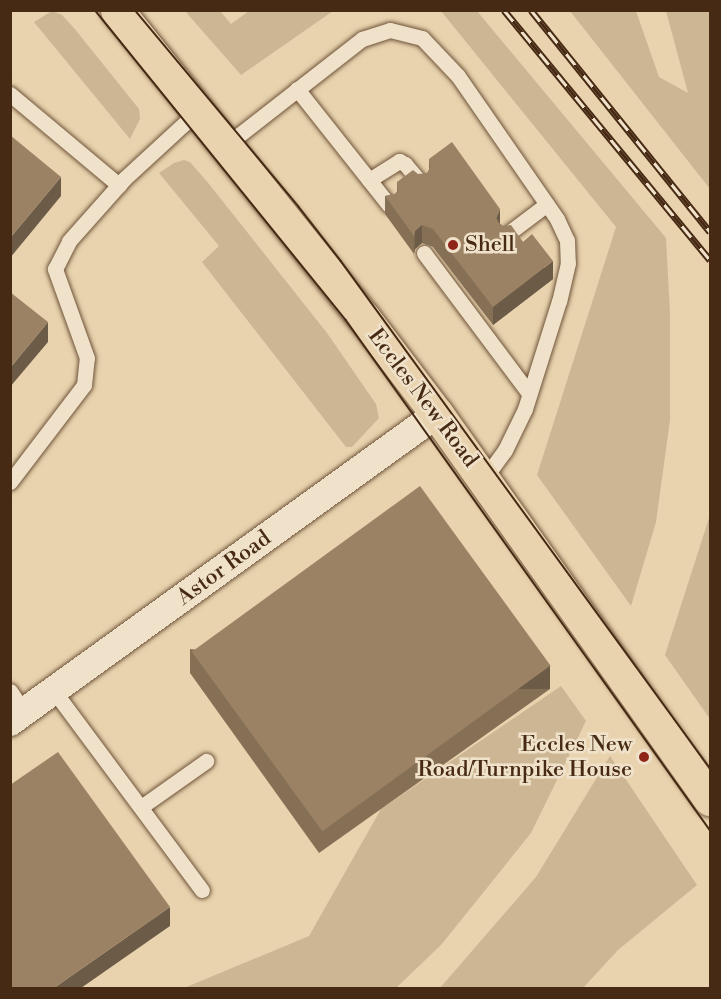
<!DOCTYPE html>
<style>
body{margin:0}
#map{position:relative;width:721px;height:999px;overflow:hidden;background:#e8d3ae;font-family:"Libre Bodoni",serif}
div>[style]{position:absolute}
.green>*{inset:0;background:#cdb694}
.roads{filter:drop-shadow(0 0 2px #6f543a) drop-shadow(0 0 2px #6f543a)}
.service>*{height:15px;margin:-7.5px;padding:0 7.5px;transform-origin:7.5px;border-radius:7.5px;background:#f0e2ca}
.minor>*{height:28px;margin:-14px;padding:0 14px;transform-origin:14px;border-radius:14px;background:#f0e2ca}
.primary>*{height:33px;margin:-16.5px;padding:0 16.5px;transform-origin:16.5px;border-radius:16.5px;background:#e8d3ae}
.tram>*{height:1.5px;margin:-0.75px;padding:0 0.75px;transform-origin:0.75px;border-radius:0.75px;background:#472a14}
.rail>*{height:7px;margin-top:-3.5px;transform-origin:0;background:repeating-linear-gradient(90deg,#f0e2ca 0 14px,#472a14 0 28px);box-sizing:border-box;border-block:2px solid #472a14}
.wall>*{inset:0;background:#857056}
.shaded-wall>*{inset:0;background:#6c5b46;transform-origin:0 0}
.building>*{inset:0;background:#9b8264;transform-origin:0 0}
.dots>*{width:16px;height:16px;translate:-50% -50%;box-sizing:border-box;border:3px solid #f0e2ca;border-radius:50%}
span{translate:-50% -50%;white-space:nowrap;text-align:center;line-height:1.15;-webkit-text-stroke:5px #f0e2ca;paint-order:stroke}
.poi-label{font-size:22px;color:#472a14}
.left{translate:0 -50%;text-align:left}
.right{translate:-100% -50%;text-align:right}
.street-label{font-size:22px;color:#472a14}
.frame{position:absolute;inset:0;border:12px solid #472a14;pointer-events:none}
</style>
<div id="map">
<div class="green">
<i style="clip-path:polygon(52px 11px,62px 15px,74px 28px,139px 109px,140px 119px,130px 139px,34px 22px)"></i>
<i style="clip-path:polygon(185px 11px,220px 11px,231px 24px,249px 11px,333px 11px,241px 75px)"></i>
<i style="clip-path:polygon(441px 11px,477px 11px,666px 238px,670px 313px,670px 420px,656px 522px,631px 606px,537px 475px,616px 227px)"></i>
<i style="clip-path:polygon(570px 11px,636px 11px,659px 77px,688px 93px,666px 11px,710px 11px,710px 189px)"></i>
<i style="clip-path:polygon(184px 160px,190px 162px,209px 184px,327px 333px,376px 404px,379px 418px,352px 447px,346px 447px,202px 262px,219px 246px,159px 173px,174px 163px)"></i>
<i style="clip-path:polygon(710px 515px,710px 719px,665px 655px)"></i>
<i style="clip-path:polygon(561px 686px,586px 721px,531px 833px,441px 945px,396px 988px,184px 988px,309px 936px,381px 809px)"></i>
<i style="clip-path:polygon(610px 756px,697px 885px,618px 950px,583px 988px,440px 988px,536px 877px)"></i>
</div>
<div class="roads">
<div class="service">
<i style="left:297px;top:89px;width:148px;rotate:51.6deg"></i>
<i style="left:10px;top:94px;width:142px;rotate:39.9deg"></i>
<i style="left:225px;top:146px;width:174px;rotate:-38deg"></i>
<i style="left:362px;top:39px;width:29px;rotate:-18deg"></i>
<i style="left:390px;top:30px;width:33px;rotate:14deg"></i>
<i style="left:422px;top:38px;width:52px;rotate:46.5deg"></i>
<i style="left:458px;top:76px;width:174px;rotate:55.3deg"></i>
<i style="left:557px;top:219px;width:23px;rotate:65deg"></i>
<i style="left:567px;top:240px;width:23px;rotate:88deg"></i>
<i style="left:568px;top:263px;width:39px;rotate:103deg"></i>
<i style="left:559px;top:301px;width:113px;rotate:107.5deg"></i>
<i style="left:525px;top:409px;width:46px;rotate:116deg"></i>
<i style="left:505px;top:450px;width:36px;rotate:126deg"></i>
<i style="left:369px;top:180px;width:36px;rotate:-32deg"></i>
<i style="left:399px;top:161px;width:7px;rotate:27deg"></i>
<i style="left:405px;top:164px;width:25px;rotate:50deg"></i>
<i style="left:506px;top:235px;width:51px;rotate:-37.1deg"></i>
<i style="left:424px;top:253px;width:174px;rotate:53.2deg"></i>
<i style="left:10px;top:482px;width:122px;rotate:-52.7deg"></i>
<i style="left:84px;top:385px;width:27px;rotate:-84deg"></i>
<i style="left:87px;top:358px;width:95px;rotate:-109.8deg"></i>
<i style="left:55px;top:269px;width:31px;rotate:-63deg"></i>
<i style="left:69px;top:241px;width:83px;rotate:-48.4deg"></i>
<i style="left:124px;top:179px;width:100px;rotate:-42.6deg"></i>
<i style="left:10px;top:691px;width:25px;rotate:56deg"></i>
<i style="left:54px;top:691px;width:248px;rotate:53.4deg"></i>
<i style="left:141px;top:807px;width:80px;rotate:-35.3deg"></i>
</div>
<div class="minor">
<i style="left:10px;top:722px;width:526px;rotate:-35.8deg"></i>
</div>
<div class="primary">
<i style="left:117px;top:10px;width:395px;rotate:51.3deg"></i>
<i style="left:364px;top:318px;width:121px;rotate:52.8deg"></i>
<i style="left:437px;top:414px;width:472px;rotate:54.7deg"></i>
</div>
</div>
<div class="tram">
<i style="left:95px;top:10px;width:399px;rotate:51deg"></i>
<i style="left:346px;top:320px;width:627px;rotate:54.48deg"></i>
<i style="left:135px;top:10px;width:256px;rotate:50.2deg"></i>
<i style="left:299px;top:207px;width:68px;rotate:52.1deg"></i>
<i style="left:341px;top:261px;width:627px;rotate:53.95deg"></i>
</div>
<div class="rail">
<i style="left:504px;top:10px;width:324px;rotate:50.5deg"></i>
<i style="left:531px;top:10px;width:285px;rotate:51.1deg"></i>
</div>
<div class="wall">
<i style="clip-path:polygon(429px 159px,500px 224px,523px 242px,553px 279px,493px 325px,433px 247px,422px 243px,415px 249px,414px 254px,385px 214px,385px 196px,395px 194px,397px 192px,397px 182px,427px 173px,429px 170px)"></i>
<i style="clip-path:polygon(190px 649px,550px 689px,319px 853px,190px 673px)"></i>
</div>
<div class="shaded-wall">
<i style="clip-path:polygon(61px 177px,61px 196px,10px 258px,10px 238px)"></i>
<i style="clip-path:polygon(500px 209px,500px 227px,496px 218px)"></i>
<i style="clip-path:polygon(422px 225px,422px 243px,415px 249px,414px 254px,415px 231px)"></i>
<i style="clip-path:polygon(553px 261px,553px 279px,493px 325px,493px 307px)"></i>
<i style="clip-path:polygon(48px 322px,48px 342px,10px 387px,10px 368px)"></i>
<i style="left:550px;top:666px;width:23px;height:283px;rotate:90deg"></i>
<i style="clip-path:polygon(170px 907px,170px 926px,81px 988px,54px 988px)"></i>
</div>
<div class="building">
<i style="clip-path:polygon(10px 135px,61px 177px,10px 238px)"></i>
<i style="clip-path:polygon(452px 142px,500px 209px,496px 218px,499px 223px,503px 226px,511px 225px,523px 242px,532px 234px,553px 261px,493px 307px,433px 229px,422px 225px,415px 231px,414px 236px,385px 196px,395px 194px,398px 190px,397px 182px,413px 170px,418px 174px,427px 173px,430px 168px,429px 159px)"></i>
<i style="clip-path:polygon(10px 292px,48px 322px,10px 368px)"></i>
<i style="left:420px;top:486px;width:222px;height:282px;rotate:54deg"></i>
<i style="clip-path:polygon(58px 752px,170px 907px,54px 988px,10px 988px,10px 785px)"></i>
</div>
<div class="dots">
<i style="left:453px;top:245px;background:#8f2418"></i>
<i style="left:644px;top:757px;background:#8f2418"></i>
</div>
<div class="poi-label">
<span class="left" style="left:465px;top:245px">Shell</span>
<span class="right" style="left:632px;top:757px">Eccles New<br>Road/Turnpike House</span>
</div>
<div class="street-label">
<span style="left:423px;top:398px;rotate:53deg">Eccles New Road</span>
<span style="left:224px;top:568px;rotate:-36deg">Astor Road</span>
</div>
<div class="frame"></div>
</div>
